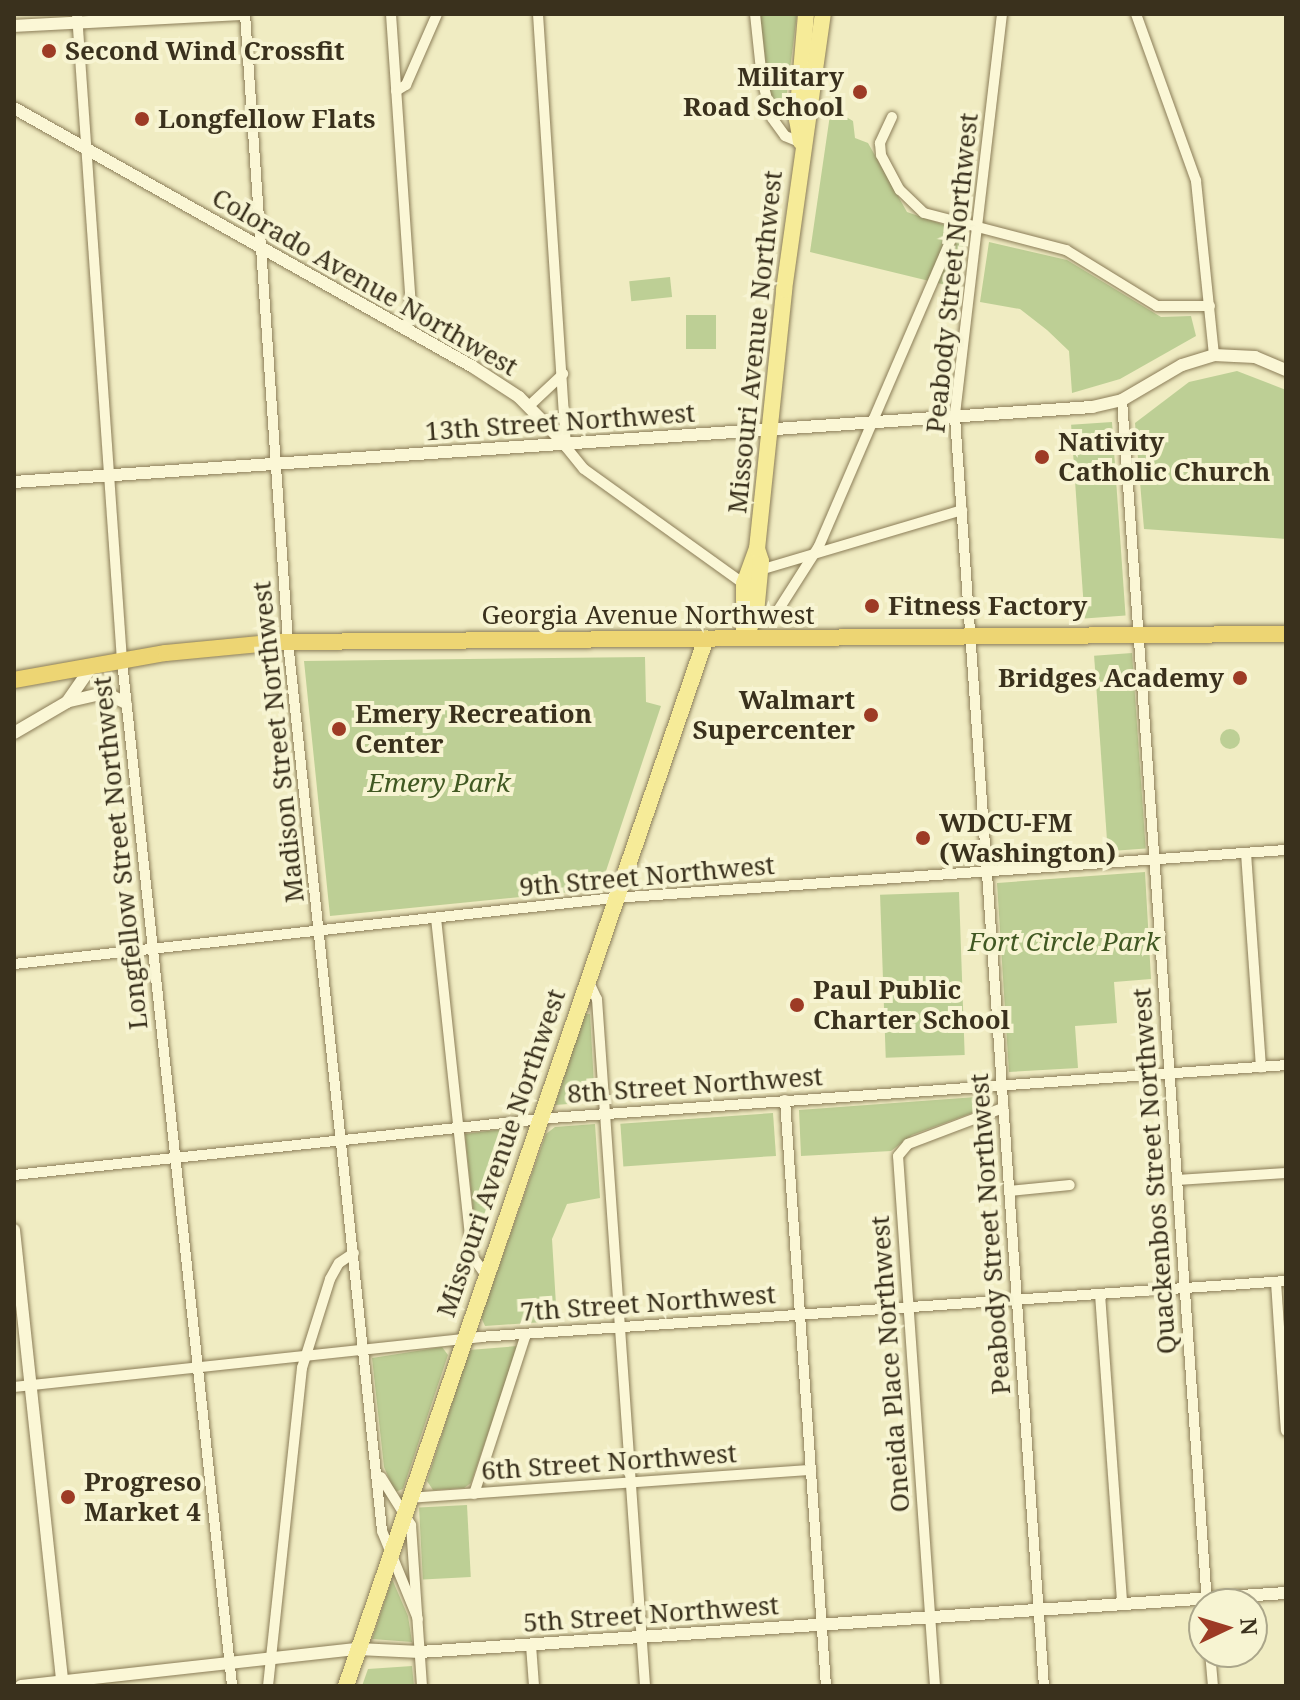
<!DOCTYPE html>
<style>
body{margin:0}
#map{position:relative;width:1300px;height:1700px;overflow:hidden;background:#f0ecc2;font-family:"Noto Serif",serif}
div>[style]{position:absolute}
.green>*{inset:0;background:#bdcf95;transform-origin:0 0}
.round{border-radius:50%}
.roads{filter:drop-shadow(0 0 2px #8b7d58) drop-shadow(0 0 2px #8b7d58)}
.minor>*{height:10px;margin:-5px;padding:0 5px;transform-origin:5px;border-radius:5px;background:#fbf7d6}
.tertiary>*{height:12px;margin:-6px;padding:0 6px;transform-origin:6px;border-radius:6px;background:#fbf7d6}
.primary>*{height:16px;margin:-8px;padding:0 8px;transform-origin:8px;border-radius:8px;background:#f6eb98}
.trunk>*{height:16px;margin:-8px;padding:0 8px;transform-origin:8px;border-radius:8px;background:#edd573}
.dots>*{width:22px;height:22px;translate:-50% -50%;box-sizing:border-box;border:4px solid #f7f4d2;border-radius:50%}
span{translate:-50% -50%;white-space:nowrap;text-align:center;line-height:1.15;-webkit-text-stroke:8px #f7f4d2;paint-order:stroke}
.poi-label{font-size:26px;color:#3a311d;font-weight:700}
.left{translate:0 -50%;text-align:left}
.right{translate:-100% -50%;text-align:right}
.street-label{font-size:26px;color:#3a311d}
.park-label{font-size:26px;color:#405822;font-style:italic}
.frame{position:absolute;inset:0;border:16px solid #3a311d;pointer-events:none}
.north{position:absolute;left:1188px;top:1588px;width:80px;height:80px;box-sizing:border-box;background:#f7f4d2;border:2px solid #aba68a;border-radius:50%;rotate:86deg;font-size:22px;font-weight:700;line-height:32px;text-align:center;color:#3a311d}
.north::after{content:'';display:block;margin:auto;width:28px;height:36px;background:#9d3b25;clip-path:polygon(50% 0,100% 100%,50% 72%,0 100%)}
</style>
<div id="map">
<div class="green">
<i style="clip-path:polygon(760px 14px,797px 14px,785px 108px,775px 104px,769px 90px)"></i>
<i style="clip-path:polygon(831px 108px,853px 121px,855px 138px,868px 143px,907px 212px,965px 232px,958px 288px,810px 252px)"></i>
<i style="clip-path:polygon(989px 242px,1067px 260px,1161px 317px,1191px 316px,1196px 336px,1120px 379px,1072px 393px,1069px 351px,1047px 330px,1020px 309px,980px 302px)"></i>
<i style="left:670px;top:277px;width:20px;height:41px;rotate:84deg"></i>
<i style="left:716px;top:315px;width:34px;height:30px;rotate:90deg"></i>
<i style="clip-path:polygon(1237px 371px,1286px 390px,1286px 539px,1144px 529px,1135px 423px,1189px 382px)"></i>
<i style="left:1112px;top:422px;width:194px;height:41px;rotate:86deg"></i>
<i style="left:1132px;top:653px;width:196px;height:38px;rotate:86deg"></i>
<i style="clip-path:polygon(645px 657px,646px 702px,661px 706px,600px 889px,330px 916px,304px 661px)"></i>
<i class="round" style="left:1220px;top:729px;width:20px;height:20px"></i>
<i style="clip-path:polygon(1145px 872px,1151px 979px,1114px 982px,1117px 1023px,1075px 1026px,1078px 1068px,1009px 1072px,997px 883px)"></i>
<i style="left:959px;top:892px;width:163px;height:79px;rotate:88deg"></i>
<i style="clip-path:polygon(584px 1014px,590px 1014px,595px 1102px,555px 1105px)"></i>
<i style="clip-path:polygon(990px 1096px,991px 1106px,912px 1135px,891px 1151px,801px 1156px,799px 1110px)"></i>
<i style="left:773px;top:1113px;width:43px;height:153px;rotate:86deg"></i>
<i style="clip-path:polygon(595px 1124px,600px 1198px,567px 1204px,552px 1239px,557px 1321px,485px 1326px,481px 1317px,546px 1134px,555px 1127px)"></i>
<i style="clip-path:polygon(518px 1127px,477px 1247px,465px 1134px)"></i>
<i style="clip-path:polygon(518px 1346px,471px 1483px,464px 1488px,433px 1490px,427px 1481px,469px 1350px)"></i>
<i style="clip-path:polygon(442px 1347px,448px 1355px,403px 1489px,395px 1492px,384px 1467px,372px 1358px)"></i>
<i style="left:467px;top:1505px;width:72px;height:48px;rotate:87deg"></i>
<i style="clip-path:polygon(392px 1579px,408px 1616px,412px 1642px,372px 1639px)"></i>
<i style="clip-path:polygon(412px 1666px,414px 1686px,362px 1686px,368px 1669px)"></i>
</div>
<div class="roads">
<div class="minor">
<i style="left:77px;top:14px;width:649px;rotate:86.02deg"></i>
<i style="left:122px;top:661px;width:1031px;rotate:83.87deg"></i>
<i style="left:245px;top:14px;width:629px;rotate:86.08deg"></i>
<i style="left:288px;top:642px;width:894px;rotate:83.96deg"></i>
<i style="left:382px;top:1531px;width:95px;rotate:67.8deg"></i>
<i style="left:391px;top:14px;width:298px;rotate:86.1deg"></i>
<i style="left:411px;top:311px;width:19px;rotate:106deg"></i>
<i style="left:538px;top:14px;width:434px;rotate:86.3deg"></i>
<i style="left:566px;top:447px;width:28px;rotate:51deg"></i>
<i style="left:584px;top:469px;width:197px;rotate:35.7deg"></i>
<i style="left:755px;top:14px;width:66px;rotate:83.9deg"></i>
<i style="left:762px;top:80px;width:39px;rotate:75deg"></i>
<i style="left:772px;top:118px;width:22px;rotate:54deg"></i>
<i style="left:785px;top:136px;width:18px;rotate:22deg"></i>
<i style="left:1002px;top:14px;width:406px;rotate:96.7deg"></i>
<i style="left:955px;top:417px;width:1272px;rotate:85.99deg"></i>
<i style="left:1136px;top:14px;width:177px;rotate:70.2deg"></i>
<i style="left:1196px;top:181px;width:175px;rotate:84.1deg"></i>
<i style="left:396px;top:91px;width:12px;rotate:-31deg"></i>
<i style="left:406px;top:85px;width:77px;rotate:-66.4deg"></i>
<i style="left:892px;top:117px;width:29px;rotate:115deg"></i>
<i style="left:880px;top:143px;width:12px;rotate:85deg"></i>
<i style="left:881px;top:155px;width:40px;rotate:62deg"></i>
<i style="left:900px;top:190px;width:33px;rotate:44deg"></i>
<i style="left:924px;top:213px;width:147px;rotate:14.6deg"></i>
<i style="left:1066px;top:250px;width:107px;rotate:31.6deg"></i>
<i style="left:1157px;top:306px;width:53px"></i>
<i style="left:1122px;top:400px;width:1207px;rotate:85.96deg"></i>
<i style="left:529px;top:406px;width:47px;rotate:-43.3deg"></i>
<i style="left:760px;top:570px;width:211px;rotate:-16.5deg"></i>
<i style="left:777px;top:612px;width:78px;rotate:-57.5deg"></i>
<i style="left:819px;top:546px;width:351px;rotate:-66.7deg"></i>
<i style="left:1246px;top:853px;width:215px;rotate:86deg"></i>
<i style="left:436px;top:918px;width:340px;rotate:83.9deg"></i>
<i style="left:472px;top:1256px;width:22px;rotate:54deg"></i>
<i style="left:14px;top:964px;width:604px;rotate:-6.28deg"></i>
<i style="left:614px;top:898px;width:674px;rotate:-4.09deg"></i>
<i style="left:588px;top:980px;width:21px;rotate:65deg"></i>
<i style="left:597px;top:999px;width:689px;rotate:86deg"></i>
<i style="left:785px;top:1100px;width:587px;rotate:86deg"></i>
<i style="left:14px;top:1175px;width:540px;rotate:-6.06deg"></i>
<i style="left:551px;top:1118px;width:737px;rotate:-4.12deg"></i>
<i style="left:1177px;top:1180px;width:109px;rotate:-3.7deg"></i>
<i style="left:1009px;top:1191px;width:61px;rotate:-5.6deg"></i>
<i style="left:1276px;top:1282px;width:149px;rotate:86.2deg"></i>
<i style="left:1100px;top:1294px;width:311px;rotate:85.9deg"></i>
<i style="left:14px;top:1387px;width:468px;rotate:-6.1deg"></i>
<i style="left:479px;top:1337px;width:809px;rotate:-3.97deg"></i>
<i style="left:381px;top:1477px;width:57px;rotate:58deg"></i>
<i style="left:411px;top:1525px;width:161px;rotate:86.1deg"></i>
<i style="left:474px;top:1494px;width:168px;rotate:-72deg"></i>
<i style="left:409px;top:1498px;width:403px;rotate:-4deg"></i>
<i style="left:531px;top:1645px;width:41px;rotate:85.8deg"></i>
<i style="left:1210px;top:1652px;width:34px;rotate:85deg"></i>
<i style="left:268px;top:1686px;width:320px;rotate:-83.9deg"></i>
<i style="left:302px;top:1368px;width:93px;rotate:-72.5deg"></i>
<i style="left:330px;top:1279px;width:18px;rotate:-61deg"></i>
<i style="left:339px;top:1263px;width:18px;rotate:-34deg"></i>
<i style="left:935px;top:1686px;width:531px;rotate:-93.99deg"></i>
<i style="left:898px;top:1156px;width:16px;rotate:-50deg"></i>
<i style="left:908px;top:1144px;width:102px;rotate:-20.8deg"></i>
</div>
<div class="tertiary">
<i style="left:14px;top:26px;width:226px;rotate:-3deg"></i>
<i style="left:14px;top:108px;width:527px;rotate:29.43deg"></i>
<i style="left:473px;top:367px;width:55px;rotate:33.1deg"></i>
<i style="left:519px;top:397px;width:66px;rotate:45.6deg"></i>
<i style="left:14px;top:482px;width:1081px;rotate:-3.98deg"></i>
<i style="left:1092px;top:407px;width:31px;rotate:-13deg"></i>
<i style="left:1122px;top:400px;width:69px;rotate:-30.3deg"></i>
<i style="left:1182px;top:365px;width:34px;rotate:-17deg"></i>
<i style="left:1214px;top:355px;width:41px;rotate:2.8deg"></i>
<i style="left:1255px;top:357px;width:34px;rotate:23deg"></i>
<i style="left:70px;top:701px;width:37px;rotate:-13deg"></i>
<i style="left:106px;top:693px;width:22px;rotate:27deg"></i>
<i style="left:14px;top:733px;width:61px;rotate:-30.3deg"></i>
<i style="left:67px;top:702px;width:44px;rotate:-55.2deg"></i>
<i style="left:14px;top:1230px;width:459px;rotate:83.9deg"></i>
<i style="left:21px;top:1686px;width:339px;rotate:-6.3deg"></i>
<i style="left:358px;top:1649px;width:62px;rotate:2.8deg"></i>
<i style="left:420px;top:1652px;width:868px;rotate:-3.9deg"></i>
</div>
<div class="primary">
<i style="left:801px;top:142px;width:23px;rotate:-100deg"></i>
<i style="left:797px;top:119px;width:105px;rotate:-85.1deg"></i>
<i style="left:744px;top:636px;width:52px;rotate:-90deg"></i>
<i style="left:744px;top:584px;width:37px;rotate:-70deg"></i>
<i style="left:745px;top:637px;width:26px;rotate:-65deg"></i>
<i style="left:756px;top:613px;width:52px;rotate:-84.5deg"></i>
<i style="left:761px;top:561px;width:13px;rotate:-108deg"></i>
<i style="left:757px;top:549px;width:260px;rotate:-84deg"></i>
<i style="left:784px;top:290px;width:279px;rotate:-82deg"></i>
<i style="left:346px;top:1686px;width:1108px;rotate:-71.04deg"></i>
</div>
<div class="trunk">
<i style="left:14px;top:680px;width:154px;rotate:-10.1deg"></i>
<i style="left:166px;top:653px;width:115px;rotate:-5.5deg"></i>
<i style="left:280px;top:642px;width:1006px;rotate:-0.46deg"></i>
</div>
</div>
<div class="dots">
<i style="left:49px;top:51px;background:#9d3b25"></i>
<i style="left:860px;top:92px;background:#9d3b25"></i>
<i style="left:142px;top:119px;background:#9d3b25"></i>
<i style="left:1042px;top:457px;background:#9d3b25"></i>
<i style="left:872px;top:606px;background:#9d3b25"></i>
<i style="left:1240px;top:678px;background:#9d3b25"></i>
<i style="left:871px;top:715px;background:#9d3b25"></i>
<i style="left:339px;top:729px;background:#9d3b25"></i>
<i style="left:923px;top:838px;background:#9d3b25"></i>
<i style="left:797px;top:1005px;background:#9d3b25"></i>
<i style="left:68px;top:1497px;background:#9d3b25"></i>
</div>
<div class="poi-label">
<span class="left" style="left:65px;top:51px">Second Wind Crossfit</span>
<span class="right" style="left:844px;top:92px">Military<br>Road School</span>
<span class="left" style="left:158px;top:119px">Longfellow Flats</span>
<span class="left" style="left:1058px;top:457px">Nativity<br>Catholic Church</span>
<span class="left" style="left:888px;top:606px">Fitness Factory</span>
<span class="right" style="left:1224px;top:678px">Bridges Academy</span>
<span class="right" style="left:855px;top:715px">Walmart<br>Supercenter</span>
<span class="left" style="left:355px;top:729px">Emery Recreation<br>Center</span>
<span class="left" style="left:939px;top:838px">WDCU-FM<br>(Washington)</span>
<span class="left" style="left:813px;top:1005px">Paul Public<br>Charter School</span>
<span class="left" style="left:84px;top:1497px">Progreso<br>Market 4</span>
</div>
<div class="street-label">
<span style="left:952px;top:273px;rotate:-84deg">Peabody Street Northwest</span>
<span style="left:365px;top:282px;rotate:30deg">Colorado Avenue Northwest</span>
<span style="left:755px;top:342px;rotate:-84deg">Missouri Avenue Northwest</span>
<span style="left:560px;top:422px;rotate:-4deg">13th Street Northwest</span>
<span style="left:648px;top:615px">Georgia Avenue Northwest</span>
<span style="left:278px;top:742px;rotate:-96deg">Madison Street Northwest</span>
<span style="left:120px;top:853px;rotate:-96deg">Longfellow Street Northwest</span>
<span style="left:647px;top:876px;rotate:-5deg">9th Street Northwest</span>
<span style="left:695px;top:1085px;rotate:-4deg">8th Street Northwest</span>
<span style="left:501px;top:1153px;rotate:-71deg">Missouri Avenue Northwest</span>
<span style="left:1154px;top:1171px;rotate:-94deg">Quackenbos Street Northwest</span>
<span style="left:990px;top:1234px;rotate:-94deg">Peabody Street Northwest</span>
<span style="left:648px;top:1303px;rotate:-4deg">7th Street Northwest</span>
<span style="left:890px;top:1364px;rotate:-94deg">Oneida Place Northwest</span>
<span style="left:609px;top:1462px;rotate:-4deg">6th Street Northwest</span>
<span style="left:651px;top:1614px;rotate:-4deg">5th Street Northwest</span>
</div>
<div class="park-label">
<span style="left:439px;top:783px">Emery Park</span>
<span style="left:1064px;top:942px">Fort Circle Park</span>
</div>
<div class="frame"></div>
<div class="north">N</div>
</div>
